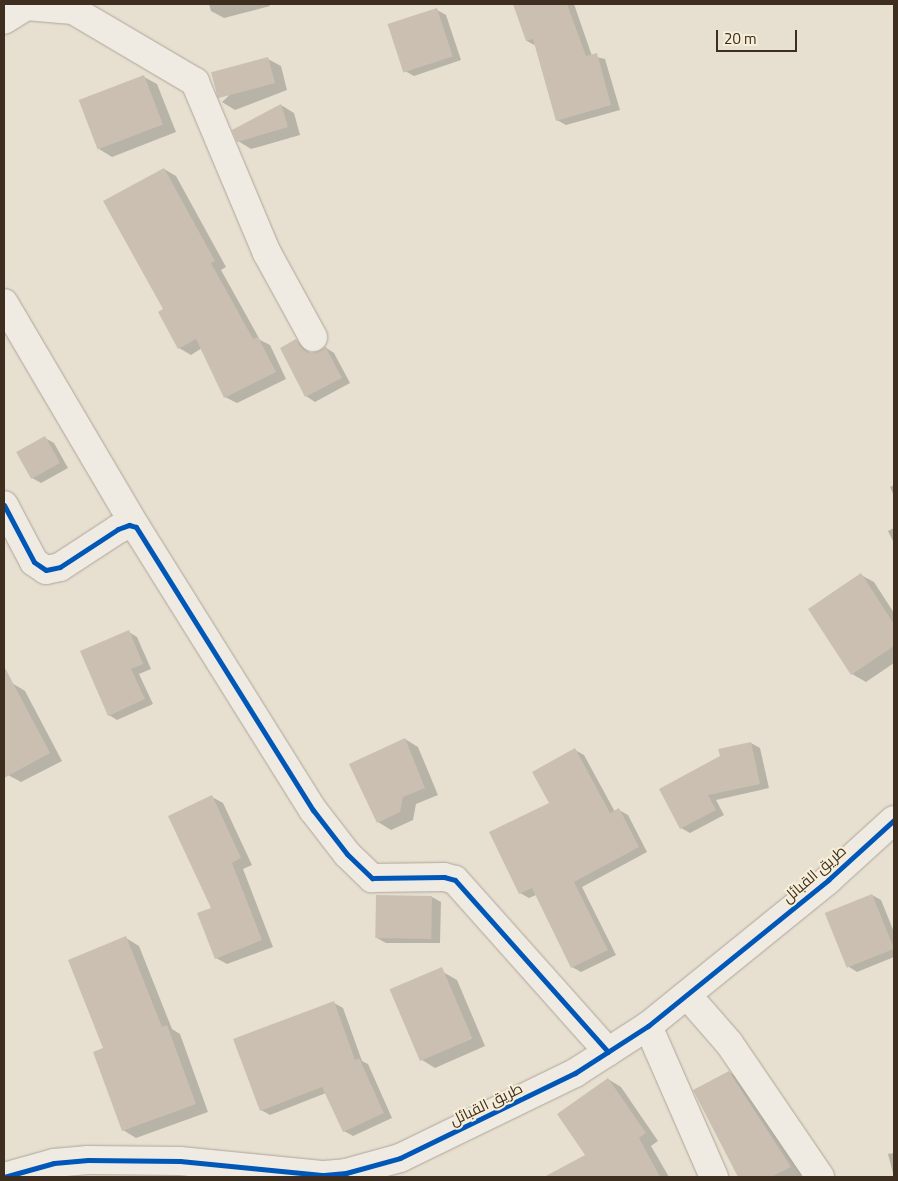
<!DOCTYPE html>
<meta charset="utf-8">
<style>
body{margin:0}
#map{position:relative;width:898px;height:1181px;overflow:hidden;background:#e7e0d1;font-family:Georgia,Cairo,serif}
div>[style]{position:absolute}
.shadow>*{inset:0;background:#0003}
.building>*{inset:0;background:#cbbfb2;transform-origin:0 0}
.roads{filter:drop-shadow(0 0 1px #ada599) drop-shadow(0 0 1px #ada599)}
.minor>*{height:28px;margin:-14px;padding:0 14px;transform-origin:14px;border-radius:14px;background:#efebe3}
.cycleway>*{height:5px;margin:-2.5px;padding:0 2.5px;transform-origin:2.5px;border-radius:2.5px;background:#0057b8}
span{translate:-50% -50%;white-space:nowrap;text-align:center;line-height:1.15;-webkit-text-stroke:4px #f7eed8;paint-order:stroke}
.street-label{font-size:15px;color:#3d2e20}
.frame{position:absolute;inset:0;border:5px solid #3d2e20;pointer-events:none}
.scale{position:absolute;left:716px;top:30px;width:81px;height:22px;box-sizing:border-box;border:2px solid #3d2e20;border-top:0;padding-left:6px;font-size:15px;line-height:18px;white-space:nowrap;color:#3d2e20;-webkit-text-stroke:4px #f7eed8;paint-order:stroke}
</style>
<div id="map">
<div class="shadow">
<i style="clip-path:polygon(209px 4px,269px 4px,270px 6px,224px 18px,211px 11px)"></i>
<i style="clip-path:polygon(515px 4px,574px 4px,592px 56px,605px 59px,620px 110px,566px 125px,557px 120px,536px 46px,527px 41px)"></i>
<i style="clip-path:polygon(437px 10px,446px 15px,461px 60px,414px 76px,405px 71px)"></i>
<i style="clip-path:polygon(268px 59px,281px 66px,287px 90px,235px 110px,222px 102px)"></i>
<i style="clip-path:polygon(144px 77px,157px 84px,176px 132px,112px 157px,99px 149px)"></i>
<i style="clip-path:polygon(281px 105px,294px 113px,300px 135px,251px 149px,238px 141px)"></i>
<i style="clip-path:polygon(164px 169px,176px 176px,226px 267px,221px 270px,260px 340px,270px 345px,286px 379px,237px 403px,225px 397px,202px 348px,191px 355px,179px 348px,164px 310px)"></i>
<i style="clip-path:polygon(296px 340px,311px 354px,325px 347px,334px 353px,350px 383px,315px 402px,306px 396px,281px 349px)"></i>
<i style="clip-path:polygon(45px 438px,54px 443px,68px 468px,41px 483px,32px 478px)"></i>
<i style="clip-path:polygon(894px 485px,894px 496px,890px 487px)"></i>
<i style="clip-path:polygon(894px 528px,894px 543px,888px 531px)"></i>
<i style="clip-path:polygon(861px 575px,874px 582px,894px 613px,894px 663px,866px 682px,852px 674px,809px 609px)"></i>
<i style="clip-path:polygon(129px 632px,137px 637px,151px 669px,139px 674px,153px 704px,117px 720px,109px 715px)"></i>
<i style="clip-path:polygon(12px 683px,25px 691px,62px 761px,21px 782px,8px 775px,4px 766px,4px 687px)"></i>
<i style="clip-path:polygon(405px 739px,418px 747px,438px 795px,416px 804px,413px 820px,391px 830px,378px 822px)"></i>
<i style="clip-path:polygon(751px 743px,760px 748px,769px 788px,716px 800px,724px 815px,690px 833px,681px 828px,660px 789px)"></i>
<i style="clip-path:polygon(575px 750px,584px 755px,615px 812px,619px 810px,628px 815px,647px 852px,582px 887px,616px 955px,581px 972px,572px 967px,536px 895px,529px 898px,520px 893px,550px 804px)"></i>
<i style="clip-path:polygon(212px 797px,223px 803px,252px 865px,243px 869px,273px 947px,227px 964px,216px 958px)"></i>
<i style="clip-path:polygon(872px 895px,881px 900px,894px 932px,894px 957px,857px 972px,849px 967px)"></i>
<i style="clip-path:polygon(432px 897px,441px 902px,440px 943px,386px 943px,377px 938px)"></i>
<i style="clip-path:polygon(126px 938px,139px 946px,172px 1029px,180px 1034px,208px 1112px,136px 1138px,123px 1130px,105px 1049px)"></i>
<i style="clip-path:polygon(443px 972px,457px 980px,485px 1046px,435px 1068px,422px 1060px)"></i>
<i style="clip-path:polygon(334px 1003px,343px 1008px,362px 1061px,368px 1064px,392px 1118px,353px 1136px,344px 1131px,326px 1093px,270px 1115px,261px 1110px)"></i>
<i style="clip-path:polygon(729px 1072px,742px 1080px,804px 1174px,798px 1177px,739px 1177px,695px 1090px)"></i>
<i style="clip-path:polygon(608px 1079px,621px 1087px,658px 1141px,651px 1146px,669px 1177px,547px 1177px,587px 1156px)"></i>
<i style="clip-path:polygon(894px 1153px,894px 1177px,888px 1154px)"></i>
</div>
<div class="building">
<i style="clip-path:polygon(513px 4px,567px 4px,586px 56px,597px 53px,611px 105px,556px 121px,533px 39px,526px 41px)"></i>
<i style="left:437px;top:8px;width:51px;height:52px;rotate:72deg"></i>
<i style="left:268px;top:57px;width:27px;height:59px;rotate:75deg"></i>
<i style="left:144px;top:75px;width:53px;height:70px;rotate:69deg"></i>
<i style="clip-path:polygon(281px 104px,288px 127px,237px 142px,232px 130px)"></i>
<i style="clip-path:polygon(164px 168px,215px 261px,211px 263px,253px 339px,258px 337px,276px 372px,224px 398px,196px 339px,178px 349px,158px 312px,163px 309px,103px 201px)"></i>
<i style="clip-path:polygon(296px 339px,304px 350px,312px 353px,325px 346px,342px 378px,305px 397px,280px 348px)"></i>
<i style="left:45px;top:436px;width:31px;height:33px;rotate:61deg"></i>
<i style="clip-path:polygon(861px 573px,894px 624px,894px 646px,851px 675px,808px 609px)"></i>
<i style="clip-path:polygon(129px 630px,143px 664px,131px 669px,145px 699px,108px 716px,80px 651px)"></i>
<i style="clip-path:polygon(4px 666px,50px 753px,4px 778px)"></i>
<i style="clip-path:polygon(405px 738px,425px 788px,403px 797px,400px 812px,377px 823px,349px 764px)"></i>
<i style="clip-path:polygon(751px 742px,760px 784px,708px 795px,716px 810px,680px 829px,659px 789px,720px 756px,718px 749px)"></i>
<i style="clip-path:polygon(575px 748px,610px 813px,619px 808px,639px 847px,574px 882px,608px 950px,571px 968px,532px 888px,519px 894px,489px 832px,549px 803px,532px 772px)"></i>
<i style="clip-path:polygon(212px 795px,241px 858px,232px 863px,262px 940px,215px 959px,197px 913px,211px 908px,168px 816px)"></i>
<i style="left:872px;top:894px;width:59px;height:51px;rotate:68deg"></i>
<i style="left:376px;top:895px;width:56px;height:43px;rotate:1deg"></i>
<i style="clip-path:polygon(126px 936px,162px 1027px,167px 1025px,196px 1104px,122px 1131px,93px 1052px,103px 1048px,68px 960px)"></i>
<i style="left:442px;top:967px;width:78px;height:57px;rotate:67deg"></i>
<i style="clip-path:polygon(334px 1001px,355px 1060px,359px 1058px,384px 1113px,343px 1132px,322px 1087px,260px 1111px,233px 1039px)"></i>
<i style="clip-path:polygon(729px 1071px,791px 1167px,771px 1177px,738px 1177px,693px 1090px)"></i>
<i style="clip-path:polygon(608px 1078px,646px 1133px,639px 1138px,660px 1177px,544px 1177px,585px 1155px,557px 1114px)"></i>
</div>
<div class="roads">
<div class="minor">
<i style="left:4px;top:20px;width:26px;rotate:-32deg"></i>
<i style="left:26px;top:6px;width:47px;rotate:4.9deg"></i>
<i style="left:73px;top:10px;width:142px;rotate:30.5deg"></i>
<i style="left:195px;top:82px;width:186px;rotate:67.2deg"></i>
<i style="left:267px;top:253px;width:96px;rotate:61.3deg"></i>
<i style="left:4px;top:303px;width:260px;rotate:59.5deg"></i>
<i style="left:4px;top:505px;width:64px;rotate:62.2deg"></i>
<i style="left:34px;top:562px;width:14px;rotate:34deg"></i>
<i style="left:46px;top:570px;width:14px;rotate:-12deg"></i>
<i style="left:60px;top:567px;width:69px;rotate:-33.2deg"></i>
<i style="left:118px;top:529px;width:12px;rotate:-20deg"></i>
<i style="left:129px;top:525px;width:7px;rotate:16deg"></i>
<i style="left:136px;top:527px;width:334px;rotate:58deg"></i>
<i style="left:313px;top:810px;width:56px;rotate:52.3deg"></i>
<i style="left:347px;top:854px;width:35px;rotate:44deg"></i>
<i style="left:372px;top:878px;width:72px;rotate:-0.8deg"></i>
<i style="left:444px;top:877px;width:11px;rotate:15deg"></i>
<i style="left:455px;top:880px;width:230px;rotate:48.3deg"></i>
<i style="left:687px;top:995px;width:64px;rotate:48.8deg"></i>
<i style="left:729px;top:1043px;width:162px;rotate:55.8deg"></i>
<i style="left:648px;top:1026px;width:165px;rotate:66.4deg"></i>
<i style="left:4px;top:1177px;width:52px;rotate:-15.6deg"></i>
<i style="left:54px;top:1163px;width:34px;rotate:-5deg"></i>
<i style="left:88px;top:1160px;width:92px;rotate:0.6deg"></i>
<i style="left:180px;top:1161px;width:145px;rotate:5.6deg"></i>
<i style="left:324px;top:1175px;width:22px;rotate:-5deg"></i>
<i style="left:346px;top:1173px;width:56px;rotate:-15.5deg"></i>
<i style="left:400px;top:1158px;width:195px;rotate:-25.9deg"></i>
<i style="left:575px;top:1073px;width:87px;rotate:-32.8deg"></i>
<i style="left:648px;top:1026px;width:232px;rotate:-39deg"></i>
<i style="left:828px;top:880px;width:89px;rotate:-42.3deg"></i>
</div>
</div>
<div class="cycleway">
<i style="left:4px;top:505px;width:64px;rotate:62.2deg"></i>
<i style="left:34px;top:562px;width:14px;rotate:34deg"></i>
<i style="left:46px;top:570px;width:14px;rotate:-12deg"></i>
<i style="left:60px;top:567px;width:69px;rotate:-33.2deg"></i>
<i style="left:118px;top:529px;width:12px;rotate:-20deg"></i>
<i style="left:129px;top:525px;width:7px;rotate:16deg"></i>
<i style="left:136px;top:527px;width:334px;rotate:58deg"></i>
<i style="left:313px;top:810px;width:56px;rotate:52.3deg"></i>
<i style="left:347px;top:854px;width:35px;rotate:44deg"></i>
<i style="left:372px;top:878px;width:72px;rotate:-0.8deg"></i>
<i style="left:444px;top:877px;width:11px;rotate:15deg"></i>
<i style="left:455px;top:880px;width:230px;rotate:48.3deg"></i>
<i style="left:4px;top:1177px;width:52px;rotate:-15.6deg"></i>
<i style="left:54px;top:1163px;width:34px;rotate:-5deg"></i>
<i style="left:88px;top:1160px;width:92px;rotate:0.6deg"></i>
<i style="left:180px;top:1161px;width:145px;rotate:5.6deg"></i>
<i style="left:324px;top:1175px;width:22px;rotate:-5deg"></i>
<i style="left:346px;top:1173px;width:56px;rotate:-15.5deg"></i>
<i style="left:400px;top:1158px;width:195px;rotate:-25.9deg"></i>
<i style="left:575px;top:1073px;width:87px;rotate:-32.8deg"></i>
<i style="left:648px;top:1026px;width:232px;rotate:-39deg"></i>
<i style="left:828px;top:880px;width:89px;rotate:-42.3deg"></i>
</div>
<div class="street-label">
<span style="left:814px;top:874px;rotate:-41deg">طريق القبائل</span>
<span style="left:486px;top:1104px;rotate:-26deg">طريق القبائل</span>
</div>
<div class="frame"></div>
<div class="scale">20 m</div>
</div>
